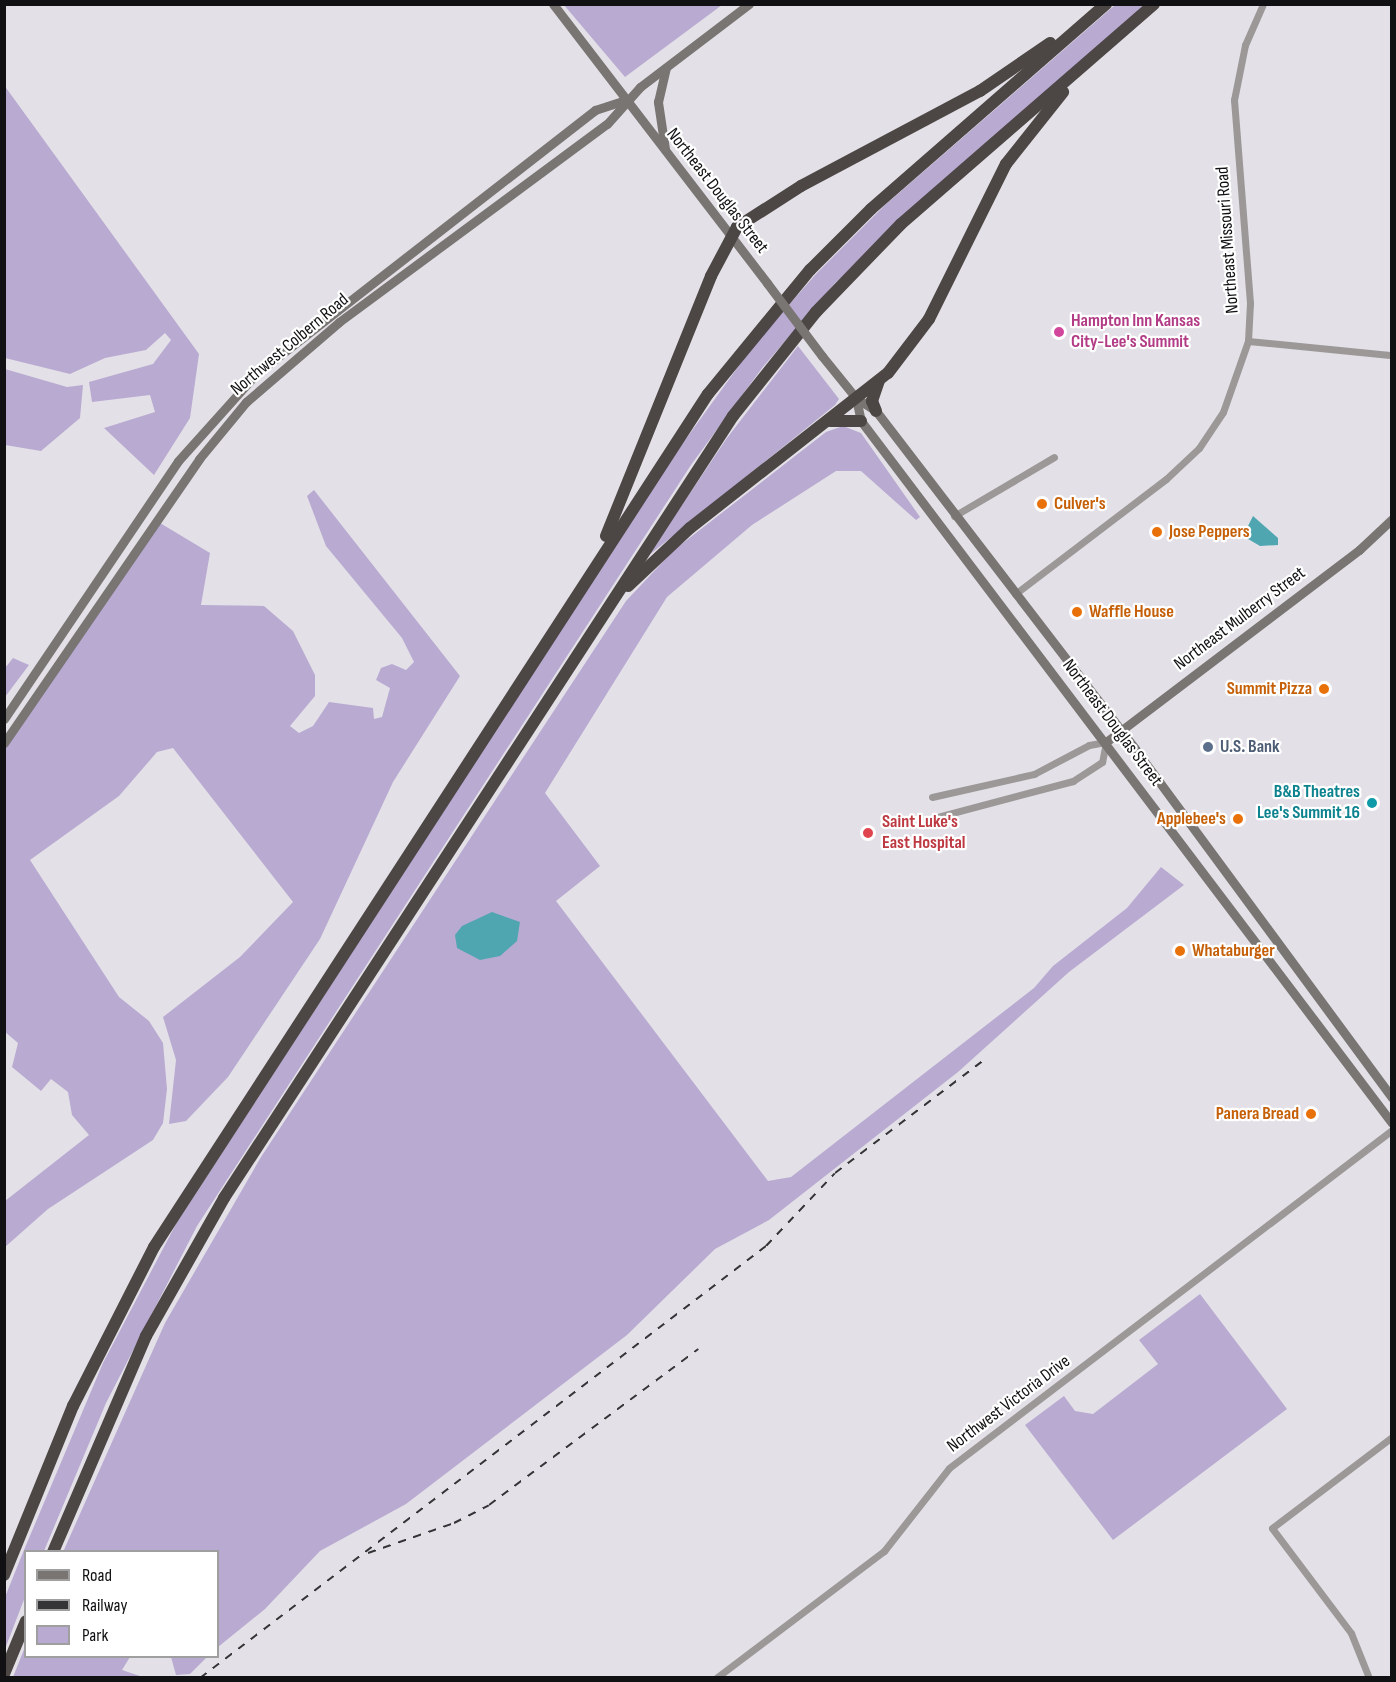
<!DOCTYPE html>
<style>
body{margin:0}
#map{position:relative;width:1396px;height:1682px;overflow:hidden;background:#e3e1e7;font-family:"Sofia Sans Condensed",sans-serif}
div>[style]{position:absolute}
.green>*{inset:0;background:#b9aad2}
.water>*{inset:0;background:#4fa6b1}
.street>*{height:7px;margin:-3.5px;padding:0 3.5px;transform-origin:3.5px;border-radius:3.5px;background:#9b9897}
.secondary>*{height:9px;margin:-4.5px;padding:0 4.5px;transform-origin:4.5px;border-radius:4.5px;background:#797573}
.highway>*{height:12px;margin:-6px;padding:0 6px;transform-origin:6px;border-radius:6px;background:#4c4644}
.rail>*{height:2px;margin-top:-1px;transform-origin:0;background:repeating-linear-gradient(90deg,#343336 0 8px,transparent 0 16px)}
.secondary-bridge>*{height:9px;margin:-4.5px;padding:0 4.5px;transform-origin:4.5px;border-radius:4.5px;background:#797573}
.dots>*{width:16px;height:16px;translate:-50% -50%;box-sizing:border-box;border:3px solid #fff;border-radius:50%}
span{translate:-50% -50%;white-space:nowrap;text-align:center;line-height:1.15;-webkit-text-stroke:4.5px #fff;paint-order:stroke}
.street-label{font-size:18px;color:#111012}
.hotel-label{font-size:18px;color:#b23c85;font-weight:700}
.left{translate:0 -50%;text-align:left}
.food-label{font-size:18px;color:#c56008;font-weight:700}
.right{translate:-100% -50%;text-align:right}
.service-label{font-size:18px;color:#4e5e75;font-weight:700}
.culture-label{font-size:18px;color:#0d838f;font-weight:700}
.health-label{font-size:18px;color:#be3a42;font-weight:700}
.frame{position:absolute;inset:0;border:6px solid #111012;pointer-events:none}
.legend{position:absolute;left:24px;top:1550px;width:195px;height:108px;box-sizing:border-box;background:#fff;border:2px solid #a09fa0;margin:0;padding:8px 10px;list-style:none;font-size:18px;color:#111012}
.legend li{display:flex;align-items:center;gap:12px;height:30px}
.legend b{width:30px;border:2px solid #a09fa0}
</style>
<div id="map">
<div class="green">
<i style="clip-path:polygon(564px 5px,722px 5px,625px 77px)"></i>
<i style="clip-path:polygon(1115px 5px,1146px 5px,835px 283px,762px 368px,691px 465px,197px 1226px,106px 1403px,44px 1551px,26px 1552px,25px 1597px,5px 1649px,5px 1597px,24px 1550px,103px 1363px,176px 1224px,675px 454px,754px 345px,816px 274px,884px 206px)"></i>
<i style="clip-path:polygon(4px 85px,199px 354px,190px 418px,154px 475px,104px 428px,155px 412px,150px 395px,92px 402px,89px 382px,153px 364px,171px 340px,165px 333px,146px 350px,105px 358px,70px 374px,5px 358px)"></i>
<i style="clip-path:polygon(798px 346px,839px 399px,835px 405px,648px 556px,727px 438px)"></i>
<i style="clip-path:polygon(5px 369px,67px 387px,83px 385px,80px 418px,41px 451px,5px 445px)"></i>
<i style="clip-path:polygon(843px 426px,861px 433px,920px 517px,916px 520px,861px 471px,836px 471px,752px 525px,667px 597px,545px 793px,600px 866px,556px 901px,768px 1181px,791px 1177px,1034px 988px,1053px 966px,1127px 908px,1161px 867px,1184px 885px,1069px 972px,958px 1072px,769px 1220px,715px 1249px,627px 1335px,406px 1504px,320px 1551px,265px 1609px,218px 1647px,218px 1552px,63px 1552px,165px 1323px,261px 1157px,626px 601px,674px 550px,826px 432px)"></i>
<i style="clip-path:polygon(314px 490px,460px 676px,393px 782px,320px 939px,228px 1077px,186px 1121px,169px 1124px,176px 1060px,163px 1017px,240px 957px,293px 902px,173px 748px,157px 752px,119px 796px,30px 860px,119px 997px,149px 1021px,163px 1043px,167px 1089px,163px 1123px,153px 1140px,48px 1209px,5px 1247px,5px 1201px,89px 1135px,72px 1115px,68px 1092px,51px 1079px,41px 1091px,12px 1067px,18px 1043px,4px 1031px,4px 750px,160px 523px,210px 553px,201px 605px,264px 606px,293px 631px,315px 675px,315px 696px,290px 726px,299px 733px,313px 726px,329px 702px,373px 708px,374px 719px,382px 717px,390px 688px,376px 680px,381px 668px,392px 664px,406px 670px,414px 662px,402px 638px,326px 546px,307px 496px)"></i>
<i style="clip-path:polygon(13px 658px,29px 665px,5px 697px,5px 668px)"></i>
<i style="clip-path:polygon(1200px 1294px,1287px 1409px,1113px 1540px,1025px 1425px,1064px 1396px,1075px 1411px,1093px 1414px,1158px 1364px,1139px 1340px)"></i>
<i style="clip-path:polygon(25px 1647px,26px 1656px,130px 1657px,122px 1670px,143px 1677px,13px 1677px)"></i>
<i style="clip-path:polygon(171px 1657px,171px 1656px,207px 1657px,190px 1674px,176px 1675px)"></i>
</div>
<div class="water">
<i style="clip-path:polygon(1253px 516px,1278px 538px,1278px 545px,1260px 546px,1243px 536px)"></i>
<i style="clip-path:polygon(492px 912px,520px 922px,517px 941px,500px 956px,480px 960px,457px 948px,455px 935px,462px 926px)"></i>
</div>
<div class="street">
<i style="left:1248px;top:341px;width:145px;rotate:5.6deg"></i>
<i style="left:954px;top:516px;width:116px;rotate:-30.5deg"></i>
<i style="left:1015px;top:594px;width:190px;rotate:-37.3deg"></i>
<i style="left:1166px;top:479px;width:45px;rotate:-43.2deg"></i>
<i style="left:1199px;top:448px;width:43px;rotate:-56.3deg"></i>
<i style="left:1223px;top:412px;width:75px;rotate:-70.6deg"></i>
<i style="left:1248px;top:341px;width:38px;rotate:-87deg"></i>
<i style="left:1250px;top:303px;width:204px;rotate:-94.5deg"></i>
<i style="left:1234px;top:100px;width:56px;rotate:-78.7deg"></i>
<i style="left:1245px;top:45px;width:45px;rotate:-66.3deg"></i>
<i style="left:932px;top:797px;width:105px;rotate:-12.7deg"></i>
<i style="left:1034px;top:774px;width:62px;rotate:-27.8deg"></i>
<i style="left:1089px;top:745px;width:17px;rotate:-10deg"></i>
<i style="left:1106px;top:742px;width:20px;rotate:101deg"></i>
<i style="left:1102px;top:762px;width:35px;rotate:147deg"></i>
<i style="left:1073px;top:781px;width:141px;rotate:165.2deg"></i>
<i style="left:716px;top:1678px;width:211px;rotate:-37.1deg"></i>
<i style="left:884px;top:1551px;width:105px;rotate:-51.9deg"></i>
<i style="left:949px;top:1468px;width:557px;rotate:-37.34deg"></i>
<i style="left:1369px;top:1678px;width:48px;rotate:-111.8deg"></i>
<i style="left:1351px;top:1633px;width:131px;rotate:-127deg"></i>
<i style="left:1272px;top:1528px;width:151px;rotate:-37.2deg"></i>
</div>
<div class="secondary">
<i style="left:553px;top:4px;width:352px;rotate:52.5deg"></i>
<i style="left:665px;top:149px;width:48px;rotate:-98.5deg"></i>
<i style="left:658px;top:102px;width:35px;rotate:-77deg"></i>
<i style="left:822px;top:356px;width:54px;rotate:51deg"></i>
<i style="left:856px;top:398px;width:24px;rotate:33deg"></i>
<i style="left:876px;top:411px;width:426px;rotate:52.5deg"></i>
<i style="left:1135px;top:749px;width:433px;rotate:53.6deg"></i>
<i style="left:856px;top:398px;width:24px;rotate:78deg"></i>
<i style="left:861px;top:421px;width:880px;rotate:52.9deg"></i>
<i style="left:4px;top:719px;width:311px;rotate:-56deg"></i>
<i style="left:178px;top:461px;width:117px;rotate:-48.1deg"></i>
<i style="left:256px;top:374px;width:430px;rotate:-37.9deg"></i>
<i style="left:595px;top:110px;width:33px;rotate:-18deg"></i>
<i style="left:1106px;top:742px;width:318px;rotate:-37.2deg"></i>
<i style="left:1359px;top:550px;width:45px;rotate:-43.2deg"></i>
<i style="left:4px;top:743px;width:345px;rotate:-55.5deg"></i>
<i style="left:199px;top:459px;width:74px;rotate:-50.5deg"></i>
<i style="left:246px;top:402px;width:123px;rotate:-40.7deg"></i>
<i style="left:339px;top:322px;width:333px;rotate:-36.5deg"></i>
<i style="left:607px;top:124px;width:50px;rotate:-48.3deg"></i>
<i style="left:640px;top:87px;width:137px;rotate:-37.3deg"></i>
</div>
<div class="highway">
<i style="left:876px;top:411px;width:11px;rotate:-112deg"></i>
<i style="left:872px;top:401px;width:21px;rotate:-71deg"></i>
<i style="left:830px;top:421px;width:31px"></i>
<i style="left:606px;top:536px;width:280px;rotate:-68deg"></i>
<i style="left:711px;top:276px;width:55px;rotate:-62deg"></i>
<i style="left:737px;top:227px;width:76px;rotate:-32.6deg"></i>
<i style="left:801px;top:186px;width:203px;rotate:-28deg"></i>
<i style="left:980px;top:91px;width:85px;rotate:-34.4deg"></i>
<i style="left:628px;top:586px;width:85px;rotate:-43.1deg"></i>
<i style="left:690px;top:528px;width:251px;rotate:-38.1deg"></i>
<i style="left:888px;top:373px;width:68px;rotate:-52.8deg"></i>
<i style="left:929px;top:319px;width:173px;rotate:-63.6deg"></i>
<i style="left:1006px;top:164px;width:92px;rotate:-51.6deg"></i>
<i style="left:53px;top:1552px;width:235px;rotate:-66.7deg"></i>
<i style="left:146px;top:1336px;width:159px;rotate:-60.5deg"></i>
<i style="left:224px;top:1198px;width:933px;rotate:-56.94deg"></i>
<i style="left:733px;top:416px;width:133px;rotate:-51.4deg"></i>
<i style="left:816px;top:312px;width:122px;rotate:-46deg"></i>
<i style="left:901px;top:224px;width:335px;rotate:-41deg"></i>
<i style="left:4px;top:1575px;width:183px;rotate:-67.8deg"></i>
<i style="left:73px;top:1406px;width:178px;rotate:-63deg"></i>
<i style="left:154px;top:1247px;width:1017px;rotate:-57deg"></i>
<i style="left:708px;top:394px;width:161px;rotate:-50.6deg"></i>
<i style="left:810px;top:270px;width:86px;rotate:-45deg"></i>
<i style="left:871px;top:209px;width:312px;rotate:-41.1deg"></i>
<i style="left:4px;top:1674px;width:57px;rotate:-67.5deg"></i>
</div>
<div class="rail">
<i style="left:368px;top:1553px;width:91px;rotate:-19.2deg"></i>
<i style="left:454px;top:1523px;width:39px;rotate:-27deg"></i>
<i style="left:489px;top:1505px;width:261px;rotate:-36.7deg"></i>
<i style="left:200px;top:1678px;width:712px;rotate:-37.35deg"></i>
<i style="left:766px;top:1246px;width:100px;rotate:-46.6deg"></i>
<i style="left:835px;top:1173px;width:188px;rotate:-37.2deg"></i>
</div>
<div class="secondary-bridge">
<i style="left:767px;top:283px;width:91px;rotate:53deg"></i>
</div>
<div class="dots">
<i style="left:1059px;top:332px;background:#d1479c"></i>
<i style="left:1042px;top:504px;background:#e8710a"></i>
<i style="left:1157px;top:532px;background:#e8710a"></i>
<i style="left:1077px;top:612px;background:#e8710a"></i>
<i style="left:1324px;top:689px;background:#e8710a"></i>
<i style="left:1208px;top:747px;background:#5c6f8a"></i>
<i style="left:1372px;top:803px;background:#0f9aa8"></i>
<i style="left:1238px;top:819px;background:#e8710a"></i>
<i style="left:868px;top:833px;background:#e0444e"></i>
<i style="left:1180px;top:951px;background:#e8710a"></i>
<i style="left:1311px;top:1114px;background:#e8710a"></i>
</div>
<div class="street-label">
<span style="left:717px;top:191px;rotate:52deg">Northeast Douglas Street</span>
<span style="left:1228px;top:240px;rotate:-94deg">Northeast Missouri Road</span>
<span style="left:290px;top:345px;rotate:-40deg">Northwest Colbern Road</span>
<span style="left:1240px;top:619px;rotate:-37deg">Northeast Mulberry Street</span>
<span style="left:1112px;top:723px;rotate:53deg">Northeast Douglas Street</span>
<span style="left:1009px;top:1404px;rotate:-37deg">Northwest Victoria Drive</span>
</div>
<div class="hotel-label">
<span class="left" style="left:1071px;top:332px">Hampton Inn Kansas<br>City-Lee's Summit</span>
</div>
<div class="food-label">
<span class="left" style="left:1054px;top:504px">Culver's</span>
<span class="left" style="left:1169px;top:532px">Jose Peppers</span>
<span class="left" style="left:1089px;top:612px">Waffle House</span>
<span class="right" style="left:1312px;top:689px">Summit Pizza</span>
<span class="right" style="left:1226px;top:819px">Applebee's</span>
<span class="left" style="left:1192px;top:951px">Whataburger</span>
<span class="right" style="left:1299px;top:1114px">Panera Bread</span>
</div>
<div class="service-label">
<span class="left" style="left:1220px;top:747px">U.S. Bank</span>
</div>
<div class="culture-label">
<span class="right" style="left:1360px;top:803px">B&amp;B Theatres<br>Lee's Summit 16</span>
</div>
<div class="health-label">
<span class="left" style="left:882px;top:833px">Saint Luke's<br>East Hospital</span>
</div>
<div class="frame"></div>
<ul class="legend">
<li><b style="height:8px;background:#797573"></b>Road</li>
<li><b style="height:8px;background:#343336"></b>Railway</li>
<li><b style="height:16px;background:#b9aad2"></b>Park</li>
</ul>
</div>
